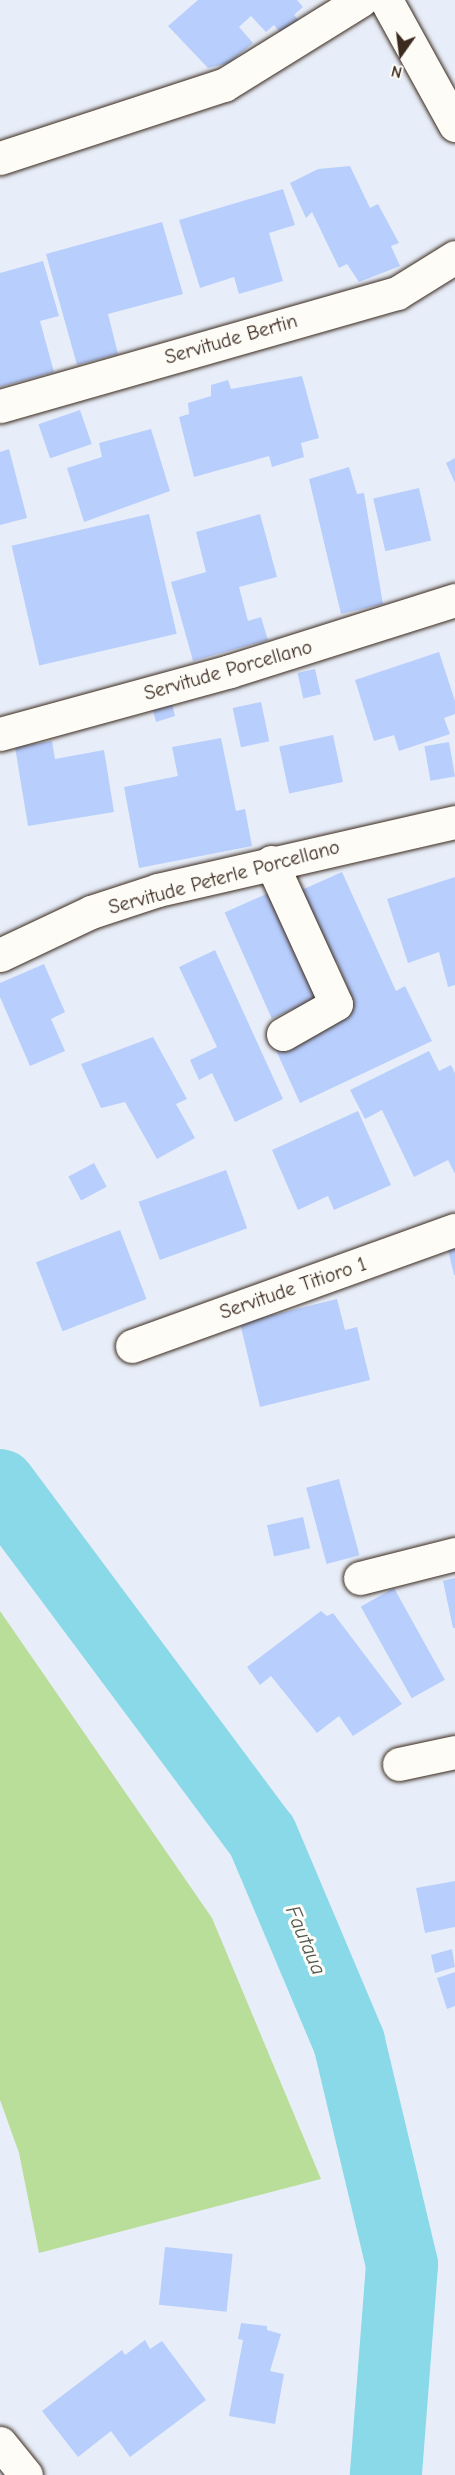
<!DOCTYPE html>
<style>
body{margin:0}
#map{position:relative;width:455px;height:2475px;overflow:hidden;background:#e8eef9;font-family:"Comic Neue",sans-serif}
div>[style]{position:absolute}
.green>*{inset:0;background:#b9de99}
.river>*{height:72px;margin:-36px;padding:0 36px;transform-origin:36px;border-radius:36px;background:#8ad9e9}
.building>*{inset:0;background:#b8cefd;transform-origin:0 0}
.roads{filter:drop-shadow(0 0 2px #3b2a1e) drop-shadow(0 0 2px #3b2a1e)}
.minor>*{height:33px;margin:-16.5px;padding:0 16.5px;transform-origin:16.5px;border-radius:16.5px;background:#fdfcf7}
.major>*{height:33px;margin:-16.5px;padding:0 16.5px;transform-origin:16.5px;border-radius:16.5px;background:#fdfcf7}
span{translate:-50% -50%;white-space:nowrap;text-align:center;line-height:1.15;-webkit-text-stroke:6px #fdfcf7;paint-order:stroke}
.street-label{font-size:20px;color:#3b2a1e}
.water-label{font-size:21px;color:#4f5651;font-style:italic}
.north{position:absolute;left:371px;top:24px;width:60px;height:60px;-webkit-text-stroke:4px #fdfcf7;paint-order:stroke;rotate:194deg;font-size:16px;font-weight:700;line-height:24px;text-align:center;color:#3b2a1e}
.north::after{content:'';display:block;margin:auto;width:21px;height:27px;background:#3b2a1e;clip-path:polygon(50% 0,100% 100%,50% 72%,0 100%)}
</style>
<div id="map">
<div class="green">
<i style="clip-path:polygon(0 1611px,212px 1918px,321px 2179px,39px 2253px,19px 2153px,0 2100px)"></i>
</div>
<div class="river">
<i style="left:0;top:1485px;width:438px;rotate:53.3deg"></i>
<i style="left:262px;top:1836px;width:224px;rotate:67.1deg"></i>
<i style="left:349px;top:2042px;width:229px;rotate:76.6deg"></i>
<i style="left:402px;top:2265px;width:211px;rotate:94.4deg"></i>
</div>
<div class="building">
<i style="clip-path:polygon(198px 0,297px 0,303px 7px,294px 15px,301px 23px,284px 37px,274px 25px,266px 32px,251px 16px,239px 27px,253px 43px,229px 63px,208px 68px,168px 26px)"></i>
<i style="clip-path:polygon(350px 166px,370px 208px,378px 204px,399px 243px,391px 246px,400px 266px,359px 282px,347px 264px,339px 268px,312px 212px,306px 218px,290px 183px,318px 169px)"></i>
<i style="clip-path:polygon(283px 189px,295px 225px,269px 233px,283px 281px,239px 294px,234px 277px,200px 288px,179px 220px)"></i>
<i style="clip-path:polygon(162px 222px,183px 294px,108px 314px,118px 354px,77px 365px,46px 254px)"></i>
<i style="clip-path:polygon(43px 261px,59px 316px,40px 321px,54px 372px,0 387px,0 273px)"></i>
<i style="clip-path:polygon(302px 376px,319px 438px,301px 443px,304px 457px,272px 467px,269px 456px,194px 477px,179px 417px,189px 414px,188px 403px,211px 396px,211px 385px,228px 380px,231px 389px)"></i>
<i style="left:80px;top:410px;width:36px;height:44px;rotate:71deg"></i>
<i style="clip-path:polygon(151px 429px,170px 491px,84px 522px,67px 468px,102px 457px,99px 443px)"></i>
<i style="clip-path:polygon(9px 449px,27px 518px,0 525px,0 452px)"></i>
<i style="clip-path:polygon(455px 458px,455px 483px,446px 463px)"></i>
<i style="clip-path:polygon(349px 467px,357px 494px,364px 493px,383px 604px,341px 614px,309px 479px)"></i>
<i style="left:419px;top:488px;width:54px;height:47px;rotate:77deg"></i>
<i style="left:149px;top:514px;width:123px;height:141px;rotate:77deg"></i>
<i style="clip-path:polygon(260px 514px,277px 577px,239px 587px,248px 621px,261px 617px,268px 640px,193px 661px,171px 582px,206px 572px,196px 532px)"></i>
<i style="clip-path:polygon(439px 652px,455px 701px,455px 714px,444px 718px,450px 734px,399px 751px,394px 735px,374px 741px,355px 680px)"></i>
<i style="left:315px;top:669px;width:26px;height:18px;rotate:77deg"></i>
<i style="left:261px;top:702px;width:40px;height:29px;rotate:78deg"></i>
<i style="clip-path:polygon(172px 703px,175px 716px,156px 722px,152px 707px)"></i>
<i style="left:333px;top:735px;width:48px;height:55px;rotate:78deg"></i>
<i style="clip-path:polygon(221px 738px,236px 811px,245px 809px,252px 846px,139px 868px,124px 787px,178px 776px,172px 747px)"></i>
<i style="clip-path:polygon(52px 741px,55px 759px,104px 750px,114px 812px,28px 826px,15px 747px)"></i>
<i style="left:449px;top:742px;width:35px;height:25px;rotate:80deg"></i>
<i style="clip-path:polygon(342px 872px,396px 991px,405px 986px,432px 1041px,300px 1103px,275px 1048px,331px 1011px,354px 1002px,337px 962px,326px 966px,295px 893px)"></i>
<i style="clip-path:polygon(455px 877px,455px 985px,448px 987px,439px 952px,408px 963px,387px 899px)"></i>
<i style="left:273px;top:891px;width:116px;height:53px;rotate:66deg"></i>
<i style="clip-path:polygon(215px 950px,283px 1099px,235px 1122px,212px 1073px,199px 1080px,190px 1060px,217px 1047px,179px 967px)"></i>
<i style="clip-path:polygon(44px 964px,65px 1012px,51px 1019px,65px 1051px,30px 1066px,0 997px,0 983px)"></i>
<i style="clip-path:polygon(153px 1037px,187px 1099px,176px 1104px,195px 1138px,157px 1159px,125px 1102px,101px 1108px,81px 1064px)"></i>
<i style="clip-path:polygon(429px 1051px,439px 1071px,451px 1065px,455px 1073px,455px 1174px,448px 1160px,414px 1177px,382px 1110px,365px 1119px,350px 1090px)"></i>
<i style="clip-path:polygon(358px 1111px,391px 1185px,334px 1210px,328px 1196px,298px 1210px,272px 1150px)"></i>
<i style="left:94px;top:1163px;width:27px;height:29px;rotate:62deg"></i>
<i style="left:226px;top:1170px;width:62px;height:93px;rotate:70deg"></i>
<i style="left:120px;top:1230px;width:74px;height:90px;rotate:69deg"></i>
<i style="clip-path:polygon(455px 1247px,455px 1275px,454px 1275px,448px 1250px)"></i>
<i style="clip-path:polygon(337px 1299px,345px 1330px,357px 1327px,370px 1380px,260px 1407px,240px 1323px)"></i>
<i style="left:339px;top:1479px;width:79px;height:34px;rotate:75deg"></i>
<i style="left:303px;top:1517px;width:32px;height:37px;rotate:77deg"></i>
<i style="clip-path:polygon(455px 1578px,455px 1628px,453px 1628px,443px 1581px)"></i>
<i style="left:394px;top:1588px;width:105px;height:38px;rotate:61deg"></i>
<i style="clip-path:polygon(321px 1611px,327px 1616px,333px 1613px,402px 1704px,353px 1736px,339px 1716px,317px 1733px,271px 1676px,260px 1685px,247px 1667px)"></i>
<i style="clip-path:polygon(455px 1881px,455px 1927px,425px 1933px,416px 1888px)"></i>
<i style="clip-path:polygon(452px 1949px,455px 1967px,435px 1973px,431px 1955px)"></i>
<i style="clip-path:polygon(455px 1972px,455px 2006px,447px 2009px,437px 1978px)"></i>
<i style="left:165px;top:2247px;width:68px;height:58px;rotate:6deg"></i>
<i style="clip-path:polygon(241px 2323px,267px 2326px,267px 2330px,281px 2334px,270px 2371px,284px 2374px,275px 2424px,229px 2416px,243px 2340px,238px 2339px)"></i>
<i style="clip-path:polygon(145px 2340px,150px 2349px,162px 2341px,206px 2400px,130px 2457px,111px 2431px,78px 2457px,42px 2411px,122px 2350px,125px 2355px)"></i>
</div>
<div class="roads">
<div class="minor">
<i style="left:0;top:158px;width:236px;rotate:-18.1deg"></i>
<i style="left:224px;top:85px;width:161px;rotate:-31.8deg"></i>
<i style="left:0;top:406px;width:413px;rotate:-15.9deg"></i>
<i style="left:397px;top:293px;width:68px;rotate:-31.8deg"></i>
<i style="left:0;top:734px;width:238px;rotate:-15.3deg"></i>
<i style="left:230px;top:671px;width:236px;rotate:-17.5deg"></i>
<i style="left:271px;top:862px;width:156px;rotate:65.4deg"></i>
<i style="left:336px;top:1004px;width:61px;rotate:150.5deg"></i>
<i style="left:0;top:955px;width:101px;rotate:-25.3deg"></i>
<i style="left:91px;top:912px;width:71px;rotate:-18.2deg"></i>
<i style="left:158px;top:890px;width:305px;rotate:-12.9deg"></i>
<i style="left:132px;top:1346px;width:343px;rotate:-19.8deg"></i>
<i style="left:360px;top:1578px;width:98px;rotate:-14.2deg"></i>
<i style="left:399px;top:1764px;width:57px;rotate:-12.1deg"></i>
<i style="left:0;top:2443px;width:41px;rotate:50.9deg"></i>
</div>
<div class="major">
<i style="left:386px;top:0;width:143px;rotate:61.1deg"></i>
</div>
</div>
<div class="street-label">
<span style="left:231px;top:339px;rotate:-16deg">Servitude Bertin</span>
<span style="left:228px;top:670px;rotate:-16deg">Servitude Porcellano</span>
<span style="left:224px;top:877px;rotate:-15deg">Servitude Peterle Porcellano</span>
<span style="left:293px;top:1288px;rotate:-19deg">Servitude Titioro 1</span>
</div>
<div class="water-label">
<span style="left:306px;top:1940px;rotate:67deg">Fautaua</span>
</div>
<div class="north">N</div>
</div>
